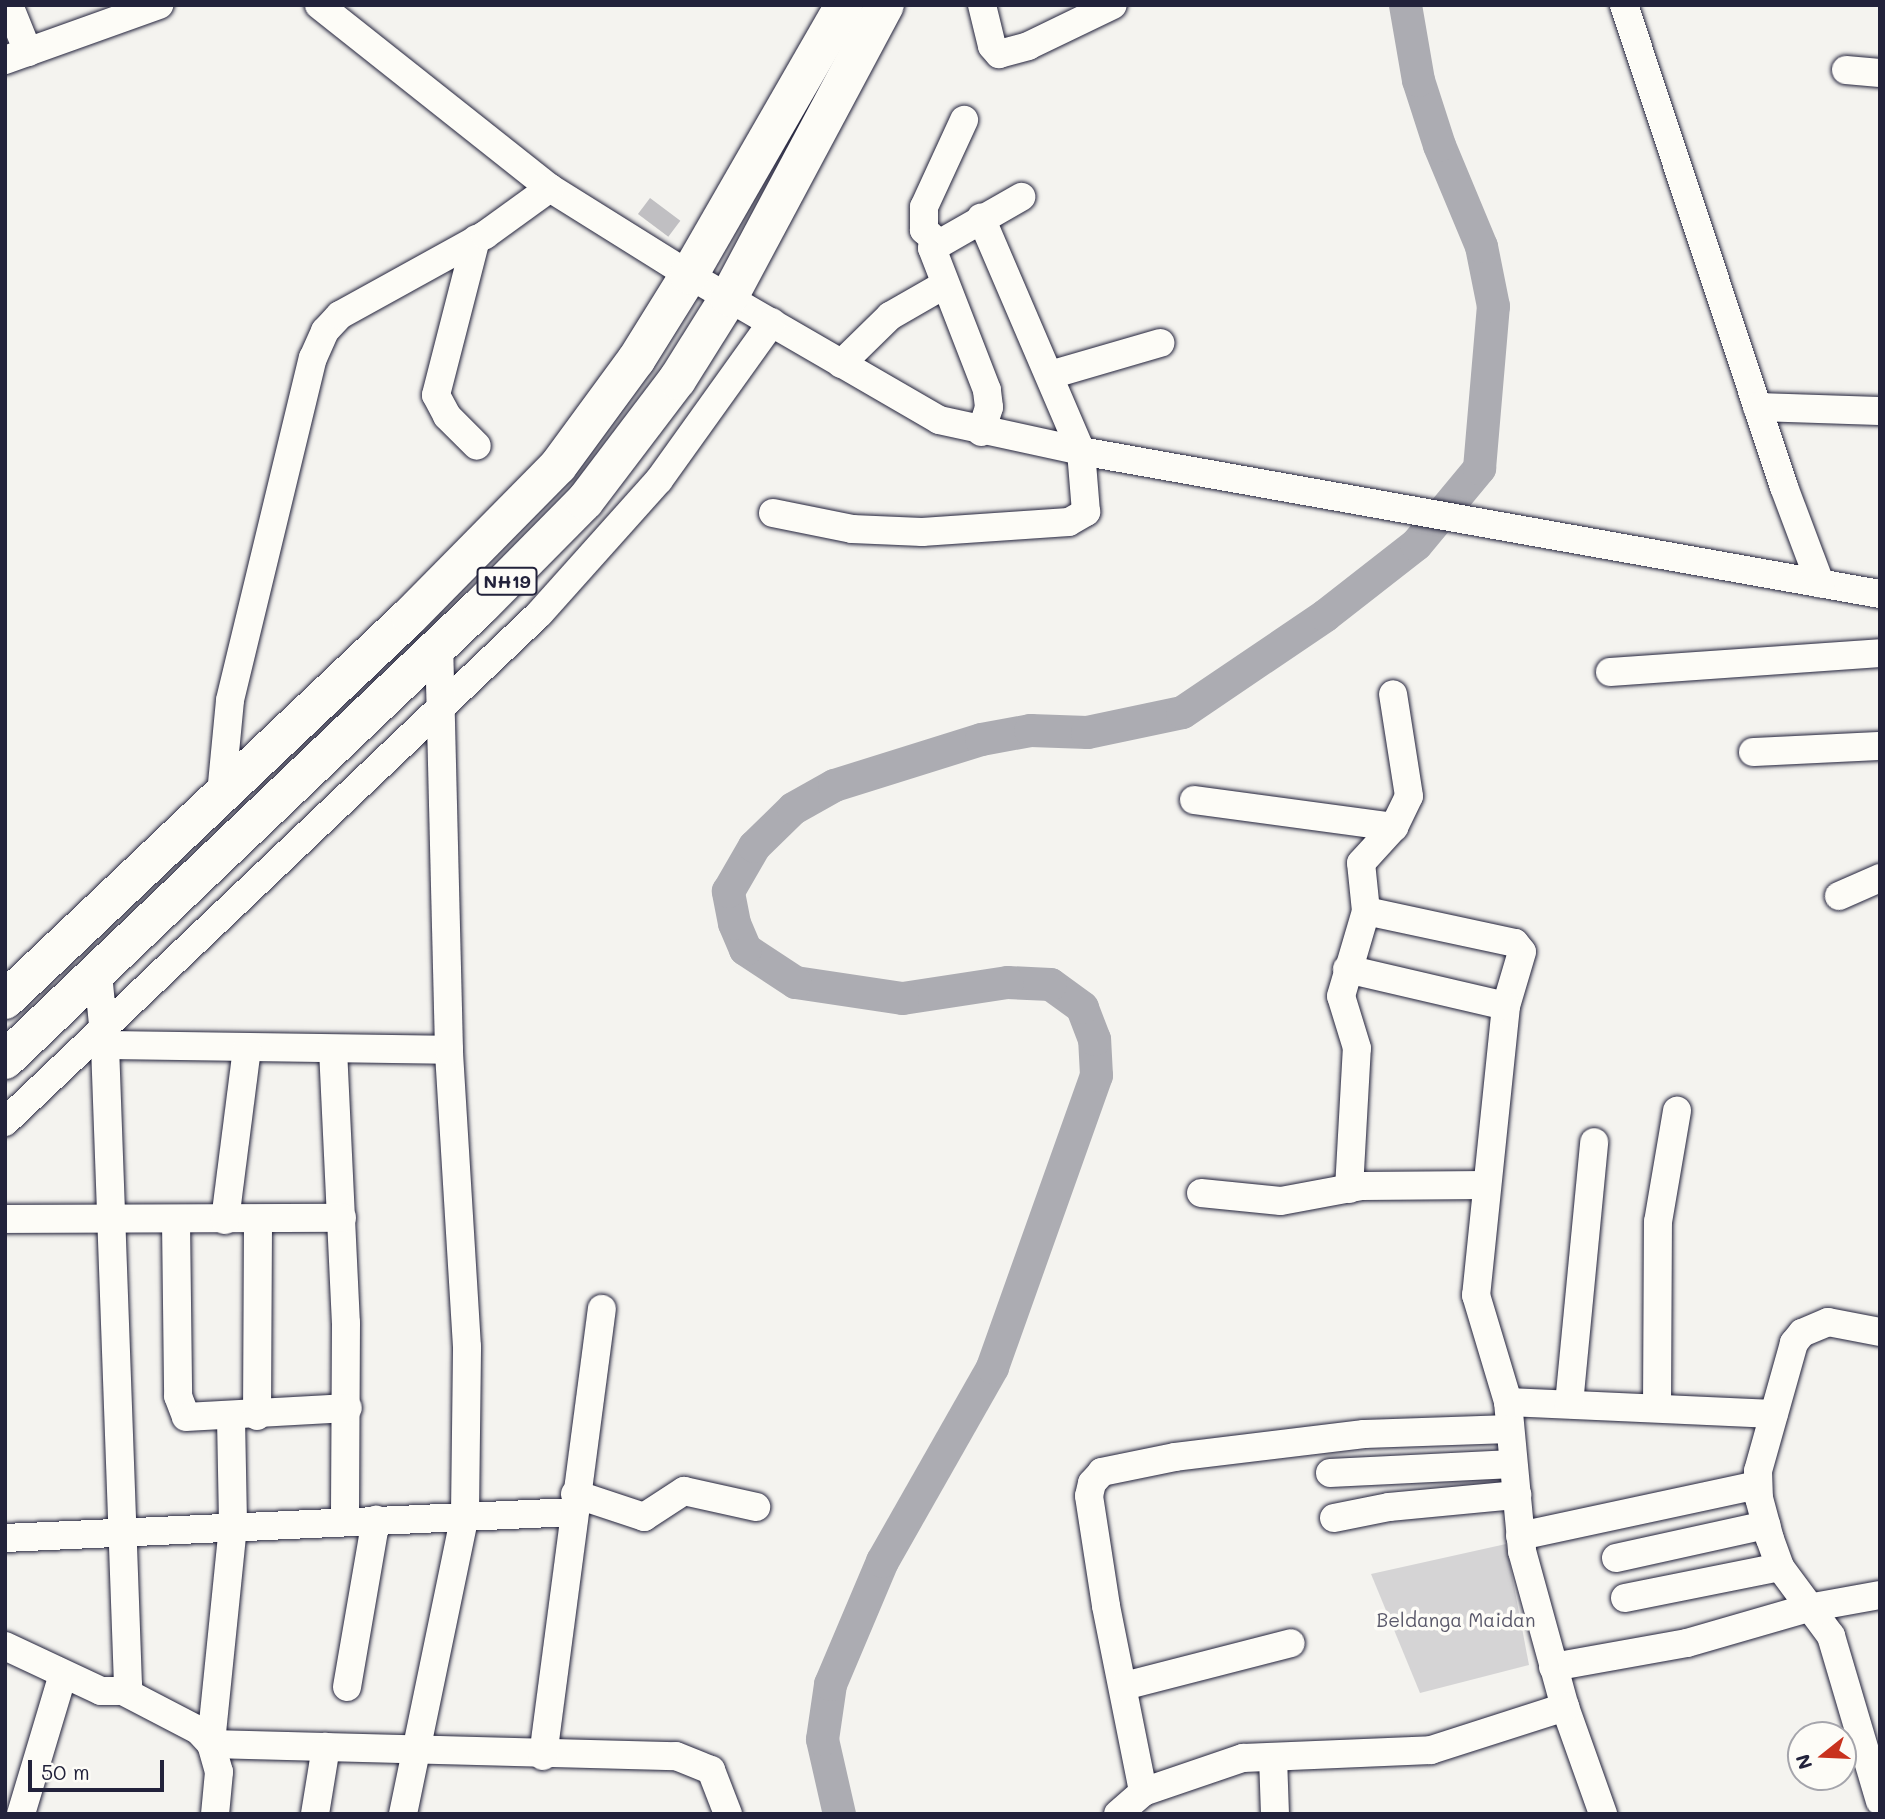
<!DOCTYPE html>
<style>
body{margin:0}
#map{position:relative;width:1885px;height:1819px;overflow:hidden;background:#f4f3ef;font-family:Mali,sans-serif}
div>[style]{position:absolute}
.green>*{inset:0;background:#d5d4d5}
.river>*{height:33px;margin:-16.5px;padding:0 16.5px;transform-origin:16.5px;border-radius:16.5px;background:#acacb2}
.building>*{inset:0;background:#c0bfc2;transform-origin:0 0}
.roads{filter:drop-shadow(0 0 2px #22223b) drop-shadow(0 0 2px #22223b)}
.minor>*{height:28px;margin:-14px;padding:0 14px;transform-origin:14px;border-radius:14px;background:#fdfcf7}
.highway>*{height:38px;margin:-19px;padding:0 19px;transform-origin:19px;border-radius:19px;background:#fdfcf7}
span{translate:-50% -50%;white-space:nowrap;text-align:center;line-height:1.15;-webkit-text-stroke:7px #fdfcf7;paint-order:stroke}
.shield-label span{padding:2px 5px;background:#fdfcf7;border:2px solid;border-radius:5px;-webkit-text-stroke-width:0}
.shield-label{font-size:18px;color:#22223b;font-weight:700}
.park-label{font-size:19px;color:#585769}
.frame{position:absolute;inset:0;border:7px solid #22223b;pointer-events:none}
.north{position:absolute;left:1787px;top:1721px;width:70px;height:70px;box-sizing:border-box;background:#fdfcf7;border:2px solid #a5a5ac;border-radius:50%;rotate:252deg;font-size:19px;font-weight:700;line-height:28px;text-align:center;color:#22223b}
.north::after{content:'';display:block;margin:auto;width:24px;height:32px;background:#c8321e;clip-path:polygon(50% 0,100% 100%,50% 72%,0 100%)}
.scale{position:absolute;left:28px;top:1760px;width:136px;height:32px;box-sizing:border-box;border:4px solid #22223b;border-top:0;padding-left:9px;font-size:21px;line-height:24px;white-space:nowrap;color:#22223b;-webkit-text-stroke:5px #fdfcf7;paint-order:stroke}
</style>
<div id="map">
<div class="green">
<i style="clip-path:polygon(1506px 1544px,1529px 1665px,1420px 1693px,1371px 1574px)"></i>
</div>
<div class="river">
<i style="left:839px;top:1814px;width:77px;rotate:-102.8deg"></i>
<i style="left:822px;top:1739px;width:56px;rotate:-81.7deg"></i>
<i style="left:830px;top:1684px;width:134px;rotate:-67.1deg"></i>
<i style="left:882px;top:1561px;width:223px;rotate:-60.4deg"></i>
<i style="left:992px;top:1367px;width:310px;rotate:-70.4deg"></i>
<i style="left:1096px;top:1075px;width:36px;rotate:-93deg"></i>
<i style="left:1094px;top:1039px;width:34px;rotate:-111deg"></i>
<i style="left:1082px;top:1007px;width:39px;rotate:-144deg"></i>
<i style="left:1050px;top:984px;width:43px;rotate:-177.3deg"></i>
<i style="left:1007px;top:982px;width:106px;rotate:171.3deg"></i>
<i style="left:902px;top:998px;width:108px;rotate:-171.5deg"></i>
<i style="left:795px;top:982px;width:60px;rotate:-146.6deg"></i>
<i style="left:745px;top:949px;width:28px;rotate:-113deg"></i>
<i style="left:734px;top:923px;width:33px;rotate:-101deg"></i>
<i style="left:728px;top:891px;width:52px;rotate:-60deg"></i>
<i style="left:754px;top:846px;width:54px;rotate:-44.3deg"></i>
<i style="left:793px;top:808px;width:47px;rotate:-29.3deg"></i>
<i style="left:834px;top:785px;width:154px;rotate:-17.4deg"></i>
<i style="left:981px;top:739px;width:50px;rotate:-10.4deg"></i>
<i style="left:1030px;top:730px;width:57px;rotate:2deg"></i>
<i style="left:1087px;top:732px;width:97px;rotate:-11.9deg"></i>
<i style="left:1182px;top:712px;width:173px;rotate:-34.1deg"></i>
<i style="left:1325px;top:615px;width:115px;rotate:-38deg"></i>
<i style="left:1416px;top:544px;width:99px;rotate:-50.3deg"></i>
<i style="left:1479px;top:468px;width:163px;rotate:-85.1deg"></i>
<i style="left:1493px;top:306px;width:61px;rotate:-101.3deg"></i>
<i style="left:1481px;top:246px;width:109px;rotate:-112.6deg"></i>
<i style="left:1439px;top:145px;width:68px;rotate:-107.9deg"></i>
<i style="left:1418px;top:80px;width:76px;rotate:-99.8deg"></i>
</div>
<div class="building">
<i style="left:650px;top:198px;width:38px;height:20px;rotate:37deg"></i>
</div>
<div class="roads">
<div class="minor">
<i style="left:9px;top:5px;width:51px;rotate:68deg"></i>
<i style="left:319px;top:5px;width:295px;rotate:38.4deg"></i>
<i style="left:550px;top:188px;width:164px;rotate:32deg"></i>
<i style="left:689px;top:275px;width:289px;rotate:30.1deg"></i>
<i style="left:939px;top:420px;width:145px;rotate:12.3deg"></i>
<i style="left:1081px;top:451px;width:812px;rotate:10.15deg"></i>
<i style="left:982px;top:5px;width:42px;rotate:76.3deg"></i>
<i style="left:992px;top:46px;width:11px;rotate:49deg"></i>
<i style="left:999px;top:54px;width:30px;rotate:-15deg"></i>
<i style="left:1028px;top:46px;width:94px;rotate:-25.8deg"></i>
<i style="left:1624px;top:5px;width:508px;rotate:71.64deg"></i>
<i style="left:1784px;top:487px;width:103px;rotate:69.4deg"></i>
<i style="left:5px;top:60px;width:164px;rotate:-19.7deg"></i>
<i style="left:1846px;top:70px;width:34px;rotate:5deg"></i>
<i style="left:476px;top:239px;width:161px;rotate:104.4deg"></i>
<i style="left:436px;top:395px;width:24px;rotate:62deg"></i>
<i style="left:447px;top:416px;width:42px;rotate:45deg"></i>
<i style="left:937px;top:242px;width:18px;rotate:-137deg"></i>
<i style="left:924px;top:230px;width:23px;rotate:-90deg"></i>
<i style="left:924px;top:207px;width:96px;rotate:-65.3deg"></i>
<i style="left:841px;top:364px;width:69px;rotate:-44.4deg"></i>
<i style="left:890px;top:316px;width:62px;rotate:-29.9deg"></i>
<i style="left:1050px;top:375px;width:115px;rotate:-16.2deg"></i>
<i style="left:1757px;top:407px;width:123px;rotate:1.9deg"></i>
<i style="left:981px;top:432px;width:26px;rotate:-72deg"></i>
<i style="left:989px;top:407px;width:17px;rotate:-97deg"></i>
<i style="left:987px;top:390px;width:152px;rotate:-111.2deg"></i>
<i style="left:932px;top:248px;width:103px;rotate:-29.8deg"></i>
<i style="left:773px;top:513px;width:81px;rotate:11.4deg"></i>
<i style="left:852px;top:529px;width:70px;rotate:2.5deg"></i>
<i style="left:922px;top:532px;width:147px;rotate:-3.9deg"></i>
<i style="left:1069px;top:522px;width:20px;rotate:-30deg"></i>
<i style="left:1086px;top:512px;width:61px;rotate:-94.7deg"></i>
<i style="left:1081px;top:451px;width:254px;rotate:-113.2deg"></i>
<i style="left:1610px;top:672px;width:271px;rotate:-4deg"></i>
<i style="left:1753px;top:752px;width:127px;rotate:-2.7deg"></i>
<i style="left:221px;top:794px;width:94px;rotate:-84.5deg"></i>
<i style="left:230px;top:700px;width:352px;rotate:-76.4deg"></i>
<i style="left:313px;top:358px;width:30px;rotate:-66deg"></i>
<i style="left:325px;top:331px;width:22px;rotate:-47deg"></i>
<i style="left:340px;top:315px;width:166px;rotate:-28.9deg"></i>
<i style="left:485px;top:235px;width:80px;rotate:-35.9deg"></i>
<i style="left:1194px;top:800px;width:202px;rotate:7.7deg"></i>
<i style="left:1839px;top:896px;width:45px;rotate:-23.7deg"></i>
<i style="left:1366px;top:911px;width:152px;rotate:12.1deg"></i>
<i style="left:1515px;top:943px;width:11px;rotate:52deg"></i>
<i style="left:1522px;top:952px;width:56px;rotate:106.5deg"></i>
<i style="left:1506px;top:1006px;width:291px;rotate:95.9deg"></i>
<i style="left:1476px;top:1295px;width:112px;rotate:73.3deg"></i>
<i style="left:1508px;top:1402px;width:150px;rotate:84.6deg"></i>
<i style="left:1522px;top:1551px;width:162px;rotate:74.6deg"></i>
<i style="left:1565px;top:1707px;width:114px;rotate:70.4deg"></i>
<i style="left:1347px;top:969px;width:163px;rotate:13.1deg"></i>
<i style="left:105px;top:1045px;width:344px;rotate:0.8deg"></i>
<i style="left:333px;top:1049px;width:274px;rotate:87.3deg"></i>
<i style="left:346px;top:1323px;width:197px;rotate:90.3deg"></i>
<i style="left:5px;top:1122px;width:738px;rotate:-43.57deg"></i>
<i style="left:540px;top:613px;width:178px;rotate:-48.2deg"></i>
<i style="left:659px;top:480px;width:194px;rotate:-54.4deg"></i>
<i style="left:1349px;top:1189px;width:141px;rotate:-86.8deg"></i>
<i style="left:1357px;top:1048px;width:54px;rotate:-107.1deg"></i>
<i style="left:1341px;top:996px;width:89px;rotate:-73.6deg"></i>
<i style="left:1366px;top:911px;width:48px;rotate:-95.9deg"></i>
<i style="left:1361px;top:863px;width:49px;rotate:-47.5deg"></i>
<i style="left:1394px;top:827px;width:34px;rotate:-64deg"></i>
<i style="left:1409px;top:796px;width:103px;rotate:-98.9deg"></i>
<i style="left:1201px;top:1193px;width:80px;rotate:5.7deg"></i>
<i style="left:1281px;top:1201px;width:82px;rotate:-10.5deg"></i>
<i style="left:1362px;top:1186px;width:123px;rotate:-0.5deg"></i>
<i style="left:5px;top:1219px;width:337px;rotate:-0.2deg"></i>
<i style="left:225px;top:1220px;width:173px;rotate:-82.7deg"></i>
<i style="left:176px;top:1221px;width:175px;rotate:89.3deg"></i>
<i style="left:178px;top:1396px;width:22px;rotate:69deg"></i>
<i style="left:186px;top:1417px;width:162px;rotate:-3.2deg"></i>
<i style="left:1880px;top:1332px;width:53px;rotate:-169.1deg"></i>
<i style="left:1828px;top:1322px;width:28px;rotate:157deg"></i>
<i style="left:1802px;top:1333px;width:13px;rotate:129deg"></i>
<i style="left:1794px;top:1343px;width:133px;rotate:105.7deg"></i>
<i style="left:1758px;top:1471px;width:27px;rotate:88deg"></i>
<i style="left:1759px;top:1498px;width:42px;rotate:75deg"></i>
<i style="left:1770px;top:1539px;width:30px;rotate:70deg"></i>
<i style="left:1780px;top:1567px;width:86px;rotate:53.5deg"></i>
<i style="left:1831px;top:1636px;width:172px;rotate:73.5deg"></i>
<i style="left:1508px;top:1402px;width:266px;rotate:2.6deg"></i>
<i style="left:1569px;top:1404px;width:263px;rotate:-84.5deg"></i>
<i style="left:1657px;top:1407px;width:185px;rotate:-89.7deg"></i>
<i style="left:1658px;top:1222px;width:113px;rotate:-80.3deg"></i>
<i style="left:257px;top:1416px;width:196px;rotate:-89.7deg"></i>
<i style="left:231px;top:1418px;width:108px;rotate:88.9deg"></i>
<i style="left:233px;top:1526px;width:219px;rotate:95.8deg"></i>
<i style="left:211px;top:1744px;width:465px;rotate:1.5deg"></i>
<i style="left:676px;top:1756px;width:38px;rotate:22deg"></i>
<i style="left:711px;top:1770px;width:47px;rotate:68.9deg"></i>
<i style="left:1510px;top:1429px;width:146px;rotate:178deg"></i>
<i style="left:1364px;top:1434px;width:190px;rotate:173.1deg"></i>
<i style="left:1175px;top:1457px;width:75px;rotate:168.4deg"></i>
<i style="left:1102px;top:1472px;width:15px;rotate:132deg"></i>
<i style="left:1092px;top:1483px;width:13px;rotate:103deg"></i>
<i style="left:1089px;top:1496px;width:111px;rotate:81.2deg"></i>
<i style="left:1106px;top:1606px;width:190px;rotate:78.7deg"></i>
<i style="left:1143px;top:1792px;width:106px;rotate:-18.8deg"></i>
<i style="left:1243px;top:1758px;width:188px;rotate:-2.4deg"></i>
<i style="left:1431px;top:1750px;width:141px;rotate:-17.8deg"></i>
<i style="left:1330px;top:1473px;width:183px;rotate:-2.8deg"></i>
<i style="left:575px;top:1494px;width:73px;rotate:18.4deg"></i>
<i style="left:644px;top:1517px;width:48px;rotate:-33deg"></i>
<i style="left:684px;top:1491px;width:74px;rotate:12.5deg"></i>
<i style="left:1334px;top:1518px;width:56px;rotate:-11.3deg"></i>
<i style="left:1389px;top:1507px;width:129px;rotate:-5.4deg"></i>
<i style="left:1520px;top:1536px;width:243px;rotate:-12.1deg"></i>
<i style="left:5px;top:1538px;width:569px;rotate:-2.62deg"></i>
<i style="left:1616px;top:1558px;width:154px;rotate:-12.4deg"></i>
<i style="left:1625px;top:1598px;width:158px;rotate:-11.3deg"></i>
<i style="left:5px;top:1646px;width:106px;rotate:25.1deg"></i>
<i style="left:101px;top:1691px;width:22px"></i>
<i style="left:123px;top:1691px;width:8px;rotate:-50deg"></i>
<i style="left:128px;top:1685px;width:640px;rotate:-92.06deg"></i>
<i style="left:105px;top:1045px;width:72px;rotate:-95.6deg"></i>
<i style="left:1553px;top:1667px;width:136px;rotate:-10.2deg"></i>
<i style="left:1687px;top:1643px;width:126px;rotate:-16.1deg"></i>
<i style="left:1808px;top:1608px;width:73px;rotate:-10.2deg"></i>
<i style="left:1124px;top:1686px;width:172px;rotate:-14.4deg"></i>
<i style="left:347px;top:1687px;width:170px;rotate:-80.2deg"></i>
<i style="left:123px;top:1691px;width:85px;rotate:27.5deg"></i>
<i style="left:198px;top:1730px;width:19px;rotate:47deg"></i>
<i style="left:211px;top:1744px;width:29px;rotate:74deg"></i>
<i style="left:219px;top:1772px;width:42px;rotate:95.4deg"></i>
<i style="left:543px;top:1756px;width:451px;rotate:-82.5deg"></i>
<i style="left:1273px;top:1757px;width:57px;rotate:88deg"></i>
<i style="left:21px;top:1814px;width:146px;rotate:-73.3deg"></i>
<i style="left:315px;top:1814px;width:68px;rotate:-80.7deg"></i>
<i style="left:403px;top:1814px;width:306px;rotate:-78.3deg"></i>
<i style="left:465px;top:1514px;width:167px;rotate:-89.3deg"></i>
<i style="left:467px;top:1347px;width:298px;rotate:-93.5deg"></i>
<i style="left:449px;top:1050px;width:403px;rotate:-91.4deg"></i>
<i style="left:1118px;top:1814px;width:33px;rotate:-41deg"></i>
</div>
<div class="highway">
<i style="left:5px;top:1000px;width:558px;rotate:-43.48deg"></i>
<i style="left:410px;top:616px;width:211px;rotate:-45.4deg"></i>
<i style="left:558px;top:466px;width:132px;rotate:-53.7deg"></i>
<i style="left:636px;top:360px;width:100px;rotate:-58.1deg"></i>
<i style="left:689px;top:275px;width:311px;rotate:-60.1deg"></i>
<i style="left:5px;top:1060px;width:659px;rotate:-43.65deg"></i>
<i style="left:482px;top:605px;width:146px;rotate:-45.3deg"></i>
<i style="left:585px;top:501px;width:152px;rotate:-52.8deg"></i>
<i style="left:677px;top:380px;width:98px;rotate:-57.9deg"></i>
<i style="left:729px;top:297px;width:331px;rotate:-61.9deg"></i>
</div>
</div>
<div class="shield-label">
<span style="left:507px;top:581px">NH19</span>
</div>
<div class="park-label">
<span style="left:1456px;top:1620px">Beldanga Maidan</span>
</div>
<div class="frame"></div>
<div class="north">N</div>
<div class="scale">50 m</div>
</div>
